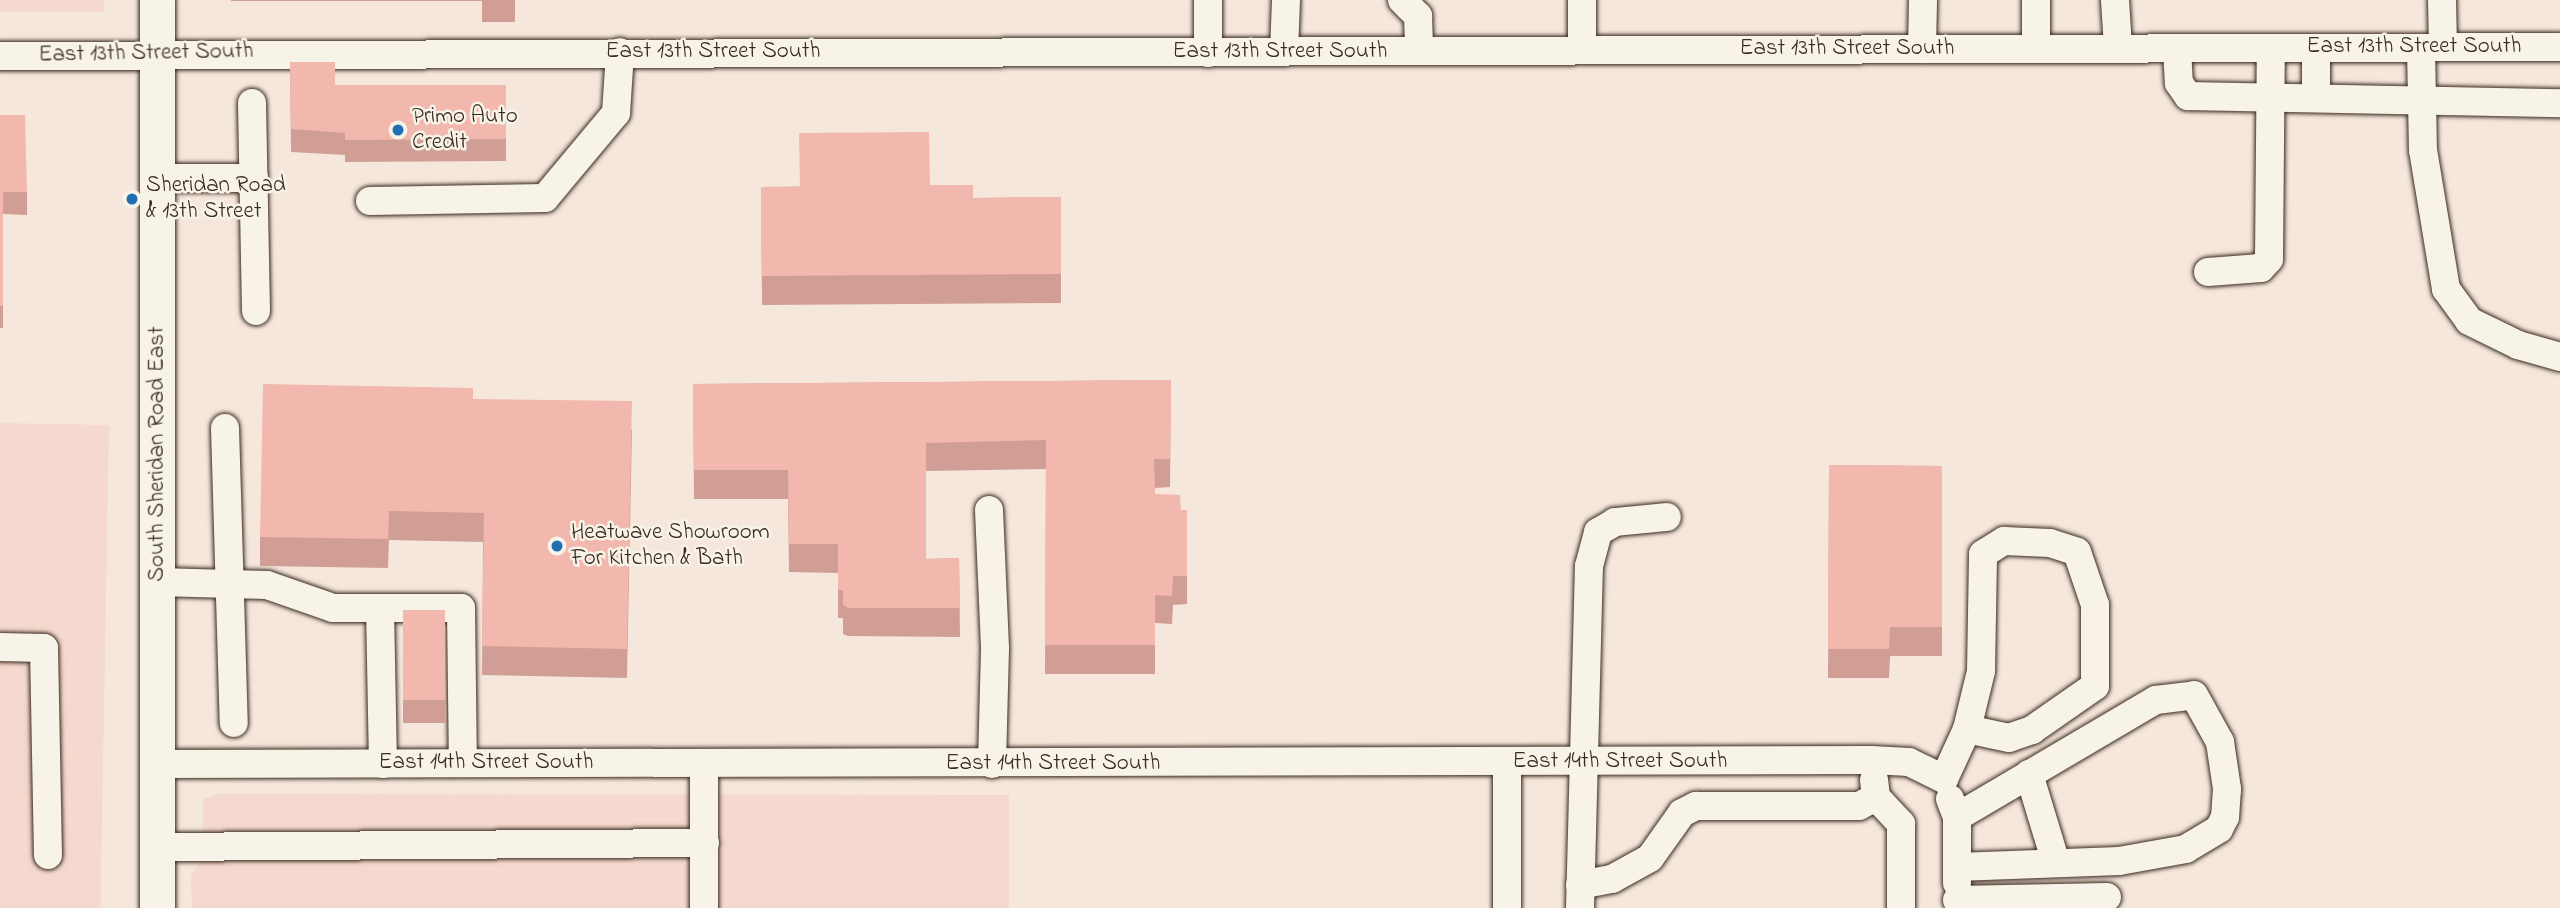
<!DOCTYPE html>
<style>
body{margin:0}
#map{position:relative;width:2560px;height:908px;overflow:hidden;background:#f6e7dc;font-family:"Indie Flower",sans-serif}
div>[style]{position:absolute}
.built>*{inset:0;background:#f5d9ce;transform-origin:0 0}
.roads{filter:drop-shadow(0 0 2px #3b2a1e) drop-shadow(0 0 2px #3b2a1e)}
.minor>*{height:28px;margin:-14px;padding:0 14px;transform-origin:14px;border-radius:14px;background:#f7f3e8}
.major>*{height:35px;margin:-17.5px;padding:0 17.5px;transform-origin:17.5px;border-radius:17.5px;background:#f7f3e8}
.wall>*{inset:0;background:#d09e95;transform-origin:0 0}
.building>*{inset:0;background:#f2b8ad;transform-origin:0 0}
.dots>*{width:19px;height:19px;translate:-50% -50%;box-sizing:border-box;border:4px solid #f7f3e8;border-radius:50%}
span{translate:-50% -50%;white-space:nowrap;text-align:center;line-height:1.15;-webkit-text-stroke:5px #f7f3e8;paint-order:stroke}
.street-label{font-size:23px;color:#3b2a1e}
.poi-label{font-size:23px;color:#3b2a1e}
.left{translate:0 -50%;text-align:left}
</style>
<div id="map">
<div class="built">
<i style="left:0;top:0;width:104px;height:12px"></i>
<i style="left:0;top:423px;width:109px;height:485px;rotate:1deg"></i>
<i style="clip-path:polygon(218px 794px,1009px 795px,1009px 908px,192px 908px,191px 876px,203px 858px,203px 799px)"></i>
</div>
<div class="roads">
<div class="minor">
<i style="left:1208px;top:0;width:53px;rotate:90deg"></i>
<i style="left:1402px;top:0;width:23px;rotate:45deg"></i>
<i style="left:1418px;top:16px;width:35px;rotate:88deg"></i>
<i style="left:1582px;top:0;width:49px;rotate:90deg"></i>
<i style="left:2115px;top:0;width:48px;rotate:86.4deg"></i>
<i style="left:2442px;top:0;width:47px;rotate:88.8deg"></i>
<i style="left:2036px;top:48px;width:48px;rotate:-90deg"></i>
<i style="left:2177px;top:48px;width:35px;rotate:87deg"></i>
<i style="left:2179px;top:83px;width:16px;rotate:55deg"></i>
<i style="left:2188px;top:96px;width:372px;rotate:1.1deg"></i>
<i style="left:2316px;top:48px;width:49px;rotate:90deg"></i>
<i style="left:2421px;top:48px;width:102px;rotate:88.9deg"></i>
<i style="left:2423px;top:150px;width:141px;rotate:80.6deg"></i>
<i style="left:2446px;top:289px;width:39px;rotate:54deg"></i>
<i style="left:2469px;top:321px;width:55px;rotate:26.1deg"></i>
<i style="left:2518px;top:345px;width:44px;rotate:15.9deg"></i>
<i style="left:1922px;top:49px;width:49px;rotate:-88.8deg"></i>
<i style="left:1284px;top:52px;width:52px;rotate:-87.8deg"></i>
<i style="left:0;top:56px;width:2560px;rotate:-0.2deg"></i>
<i style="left:252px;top:103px;width:208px;rotate:88.9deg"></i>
<i style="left:158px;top:178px;width:96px"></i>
<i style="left:370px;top:201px;width:175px;rotate:-1deg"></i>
<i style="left:545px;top:198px;width:111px;rotate:-50.1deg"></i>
<i style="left:616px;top:113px;width:61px;rotate:-86.2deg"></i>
<i style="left:2208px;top:272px;width:53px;rotate:-4.3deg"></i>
<i style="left:2261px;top:268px;width:12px;rotate:-48deg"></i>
<i style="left:2269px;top:259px;width:211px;rotate:-89.5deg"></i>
<i style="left:225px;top:428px;width:295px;rotate:88.3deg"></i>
<i style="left:989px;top:510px;width:139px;rotate:87.5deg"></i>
<i style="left:995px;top:649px;width:115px;rotate:91.5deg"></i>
<i style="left:158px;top:582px;width:109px;rotate:1.6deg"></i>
<i style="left:267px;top:585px;width:70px;rotate:19.2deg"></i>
<i style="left:333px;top:608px;width:128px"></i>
<i style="left:461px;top:608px;width:155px;rotate:89.3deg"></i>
<i style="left:380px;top:608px;width:156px;rotate:88.9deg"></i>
<i style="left:0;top:647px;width:44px;rotate:1.3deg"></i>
<i style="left:44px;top:648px;width:207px;rotate:88.9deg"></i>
<i style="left:1507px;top:763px;width:145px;rotate:90deg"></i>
<i style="left:157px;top:764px;width:1714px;rotate:-0.13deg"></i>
<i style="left:1871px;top:760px;width:38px;rotate:3deg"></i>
<i style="left:1909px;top:762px;width:39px;rotate:26deg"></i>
<i style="left:2029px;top:774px;width:93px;rotate:73.1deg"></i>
<i style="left:1944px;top:779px;width:55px;rotate:-65.3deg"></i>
<i style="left:1967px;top:729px;width:60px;rotate:-76.4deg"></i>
<i style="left:1981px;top:671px;width:117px;rotate:-89deg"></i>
<i style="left:1983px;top:554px;width:25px;rotate:-32deg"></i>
<i style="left:2004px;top:541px;width:46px;rotate:2.5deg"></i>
<i style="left:2050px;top:543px;width:28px;rotate:18deg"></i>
<i style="left:2077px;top:552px;width:56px;rotate:71.2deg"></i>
<i style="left:2095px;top:605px;width:81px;rotate:90deg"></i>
<i style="left:2095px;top:686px;width:77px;rotate:145.1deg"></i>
<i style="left:2032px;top:730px;width:24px;rotate:161deg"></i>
<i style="left:2009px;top:738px;width:43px;rotate:-167.9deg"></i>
<i style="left:1874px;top:780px;width:17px;rotate:83deg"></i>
<i style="left:1876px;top:797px;width:37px;rotate:47deg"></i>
<i style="left:1901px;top:824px;width:84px;rotate:90deg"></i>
<i style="left:1950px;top:799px;width:19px;rotate:69deg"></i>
<i style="left:1957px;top:817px;width:66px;rotate:90deg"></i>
<i style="left:1957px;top:817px;width:231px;rotate:-30.5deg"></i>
<i style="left:2156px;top:700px;width:38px;rotate:-7deg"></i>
<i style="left:2194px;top:695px;width:54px;rotate:61deg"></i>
<i style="left:2220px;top:742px;width:48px;rotate:81.5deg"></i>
<i style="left:2227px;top:789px;width:28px;rotate:94deg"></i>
<i style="left:2225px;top:817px;width:13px;rotate:117deg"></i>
<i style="left:2219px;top:829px;width:39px;rotate:149deg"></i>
<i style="left:2186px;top:849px;width:68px;rotate:169.8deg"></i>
<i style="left:2119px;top:861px;width:162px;rotate:177.9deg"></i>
<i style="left:157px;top:847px;width:548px;rotate:-0.42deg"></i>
<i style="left:1580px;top:885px;width:33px;rotate:-11deg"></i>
<i style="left:1612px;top:879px;width:43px;rotate:-28.9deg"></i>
<i style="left:1650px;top:858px;width:55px;rotate:-54.6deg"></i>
<i style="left:1682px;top:813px;width:16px;rotate:-27deg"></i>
<i style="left:1696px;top:806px;width:163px"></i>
<i style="left:1859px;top:806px;width:19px;rotate:-28deg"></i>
<i style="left:1957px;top:900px;width:150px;rotate:-1.1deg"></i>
<i style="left:704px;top:908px;width:145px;rotate:-90deg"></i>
<i style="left:1580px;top:908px;width:342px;rotate:-88.5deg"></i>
<i style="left:1589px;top:566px;width:35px;rotate:-75deg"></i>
<i style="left:1598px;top:532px;width:20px;rotate:-30deg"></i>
<i style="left:1615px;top:522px;width:52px;rotate:-5.5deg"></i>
</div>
<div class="major">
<i style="left:157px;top:908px;width:908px;rotate:-90deg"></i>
</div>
</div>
<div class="wall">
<i style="clip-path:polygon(231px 0,515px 0,515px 22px,482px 22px,482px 1px,231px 1px)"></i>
<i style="clip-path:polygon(290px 62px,335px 85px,506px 85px,506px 161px,345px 162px,345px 155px,291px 152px)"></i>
<i style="clip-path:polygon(0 115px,27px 192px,27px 215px,3px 214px,3px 328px,0 328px)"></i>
<i style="clip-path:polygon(930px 185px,973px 198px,1061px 197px,1061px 303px,762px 305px,761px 187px)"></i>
<i style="clip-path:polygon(1171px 380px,1170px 487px,1155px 488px,1155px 494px,1181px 510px,1187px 510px,1187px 604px,1173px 605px,1172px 624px,1155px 623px,1155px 674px,1045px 674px,1046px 469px,926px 471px,926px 559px,959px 558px,960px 637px,848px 636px,843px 634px,843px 618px,838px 618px,838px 573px,789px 572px,788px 499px,694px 499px,693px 384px)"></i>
<i style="clip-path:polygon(473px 399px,632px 430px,627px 678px,482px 675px,483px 542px,389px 540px,388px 568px,260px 566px,260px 537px)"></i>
<i style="clip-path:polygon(1829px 465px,1942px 466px,1942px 656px,1890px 656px,1889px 678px,1828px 678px)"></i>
<i style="left:403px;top:610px;width:42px;height:113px"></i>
</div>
<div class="building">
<i style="clip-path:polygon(290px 62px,335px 62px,335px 85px,506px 85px,506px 139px,345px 140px,345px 133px,291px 129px)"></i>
<i style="clip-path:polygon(0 115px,25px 115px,27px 192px,3px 192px,3px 306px,0 306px)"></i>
<i style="clip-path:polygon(929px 132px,930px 185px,973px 185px,973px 198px,1061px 197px,1061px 274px,762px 276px,761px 187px,800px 187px,799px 133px)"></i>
<i style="clip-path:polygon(1171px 380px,1170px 459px,1154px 459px,1155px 494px,1180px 495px,1181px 510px,1187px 510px,1187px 576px,1173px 576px,1172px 596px,1155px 595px,1155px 645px,1045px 645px,1046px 440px,926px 443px,926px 559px,959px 558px,960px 608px,848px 608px,843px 605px,843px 590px,838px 590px,838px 544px,789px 544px,788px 470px,694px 470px,693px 384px)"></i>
<i style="clip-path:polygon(263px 384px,473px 388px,473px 399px,632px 401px,627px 649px,482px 646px,484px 513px,389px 511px,388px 539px,260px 537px)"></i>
<i style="clip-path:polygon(1829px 465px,1942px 466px,1942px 627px,1890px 627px,1889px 649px,1828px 649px)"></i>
<i style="left:403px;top:610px;width:42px;height:90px"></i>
</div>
<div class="dots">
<i style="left:398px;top:130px;background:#1f6fb2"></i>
<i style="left:132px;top:199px;background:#1f6fb2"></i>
<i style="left:557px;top:546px;background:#1f6fb2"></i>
</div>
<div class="street-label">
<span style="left:2414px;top:47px">East 13th Street South</span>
<span style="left:1847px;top:49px">East 13th Street South</span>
<span style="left:713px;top:52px">East 13th Street South</span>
<span style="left:1280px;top:52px">East 13th Street South</span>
<span style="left:146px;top:54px;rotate:-1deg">East 13th Street South</span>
<span style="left:158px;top:454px;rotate:-90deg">South Sheridan Road East</span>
<span style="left:1620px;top:762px">East 14th Street South</span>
<span style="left:486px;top:763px">East 14th Street South</span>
<span style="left:1053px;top:764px">East 14th Street South</span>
</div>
<div class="poi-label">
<span class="left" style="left:412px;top:130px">Primo Auto<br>Credit</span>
<span class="left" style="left:146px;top:199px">Sheridan Road<br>&amp; 13th Street</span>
<span class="left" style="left:571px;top:546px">Heatwave Showroom<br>For Kitchen &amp; Bath</span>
</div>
</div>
